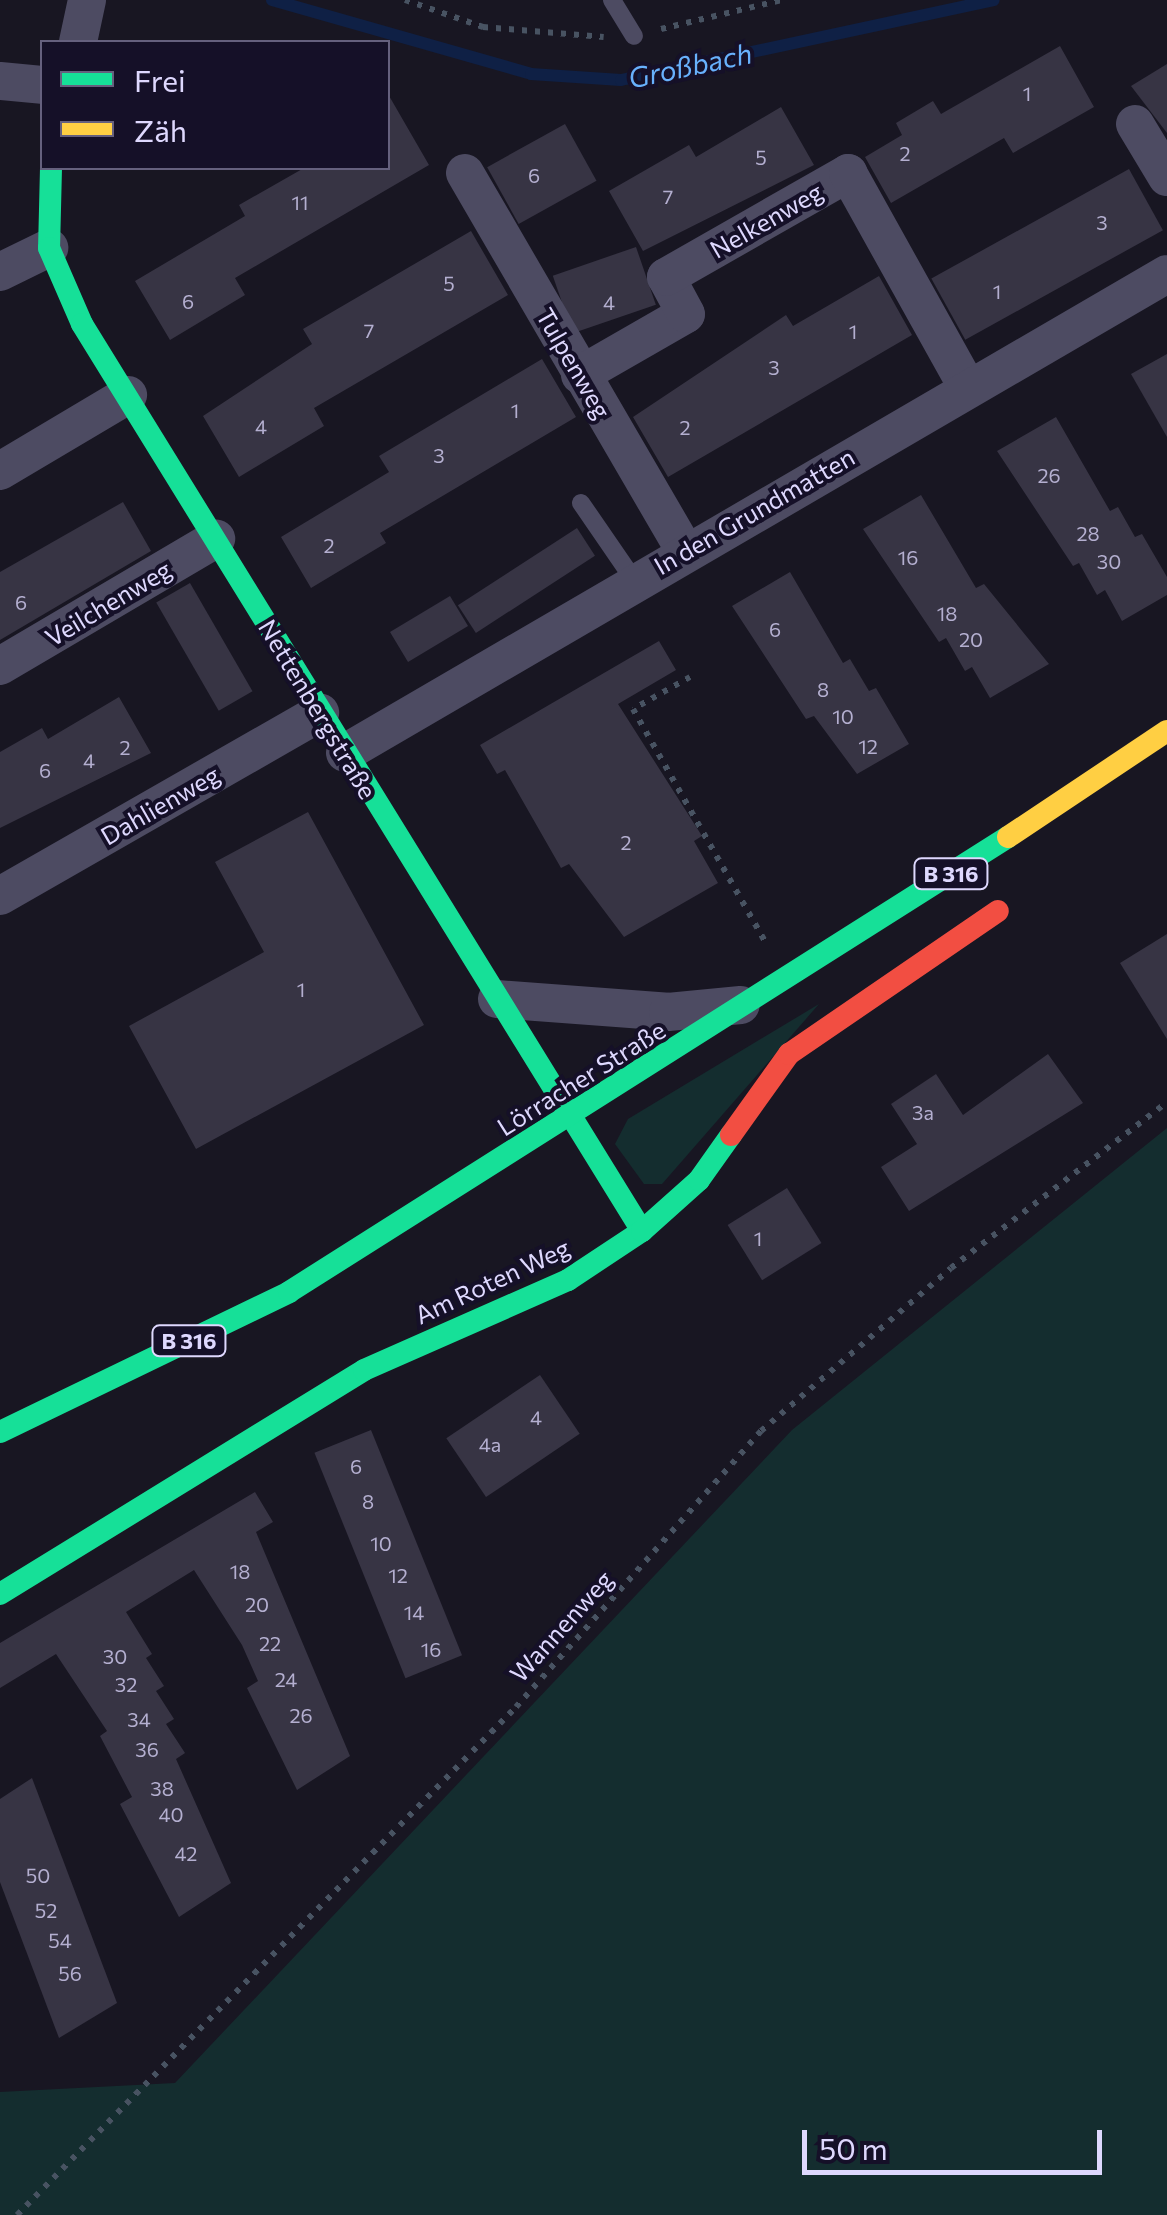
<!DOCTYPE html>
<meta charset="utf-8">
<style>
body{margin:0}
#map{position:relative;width:1167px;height:2215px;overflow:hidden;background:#181622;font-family:Commissioner,sans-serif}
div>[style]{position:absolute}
.green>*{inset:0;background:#142d2f}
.stream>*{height:12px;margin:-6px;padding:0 6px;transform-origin:6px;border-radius:6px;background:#0f2045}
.building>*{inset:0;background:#373444;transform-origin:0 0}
.path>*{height:6px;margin-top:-3px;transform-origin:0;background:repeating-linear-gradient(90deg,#485362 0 5px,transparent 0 13px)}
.lane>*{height:18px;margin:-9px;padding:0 9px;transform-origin:9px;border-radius:9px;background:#4d4b62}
.street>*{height:38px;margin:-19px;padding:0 19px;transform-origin:19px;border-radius:19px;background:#4d4b62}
.fast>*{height:22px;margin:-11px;padding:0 11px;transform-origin:11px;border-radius:11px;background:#16e098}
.slow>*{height:22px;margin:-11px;padding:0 11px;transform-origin:11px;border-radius:11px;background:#ffcf43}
.jam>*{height:22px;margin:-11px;padding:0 11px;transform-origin:11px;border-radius:11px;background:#f24e42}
span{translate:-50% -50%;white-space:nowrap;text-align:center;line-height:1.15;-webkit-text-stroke:8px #151028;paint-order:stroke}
.number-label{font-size:20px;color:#b4afd0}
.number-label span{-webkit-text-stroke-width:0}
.shield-label span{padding:2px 8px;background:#151028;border:2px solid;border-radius:8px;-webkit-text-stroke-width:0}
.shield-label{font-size:22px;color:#ded8fe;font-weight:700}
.street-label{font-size:25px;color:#ded8fe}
.water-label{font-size:28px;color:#68b1fc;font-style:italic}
.legend{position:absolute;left:40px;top:40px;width:350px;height:130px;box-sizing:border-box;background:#151028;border:2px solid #65607e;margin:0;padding:12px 18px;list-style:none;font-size:30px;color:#ded8fe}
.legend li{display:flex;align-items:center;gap:20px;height:50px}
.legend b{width:50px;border:2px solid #65607e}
.scale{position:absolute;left:802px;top:2130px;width:300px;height:45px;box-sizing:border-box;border:5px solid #ded8fe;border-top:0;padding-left:12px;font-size:30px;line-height:35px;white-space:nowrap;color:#ded8fe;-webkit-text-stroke:8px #151028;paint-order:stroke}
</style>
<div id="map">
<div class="green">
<i style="clip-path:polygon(819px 1004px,662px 1184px,644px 1184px,615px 1144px,628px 1119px)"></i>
<i style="clip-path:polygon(1167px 1128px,1167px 2215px,0 2215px,0 2092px,175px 2083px,792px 1430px)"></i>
</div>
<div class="stream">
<i style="left:272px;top:0;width:269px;rotate:15.9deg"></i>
<i style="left:531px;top:74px;width:90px;rotate:3.8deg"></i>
<i style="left:621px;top:80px;width:381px;rotate:-12.1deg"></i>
</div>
<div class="building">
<i style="clip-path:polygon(1060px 46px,1094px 107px,1013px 153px,1004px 138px,891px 203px,865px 157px,902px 135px,896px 123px,933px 101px,941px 114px)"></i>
<i style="clip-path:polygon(1167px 64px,1167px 133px,1131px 86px)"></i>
<i style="clip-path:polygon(388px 94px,429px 165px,235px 278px,245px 295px,170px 340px,135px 281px,245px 216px,239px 205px,304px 168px,388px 168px)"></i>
<i style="clip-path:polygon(781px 107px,814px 165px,643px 251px,609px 191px,689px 145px,696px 157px)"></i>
<i style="left:565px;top:124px;width:65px;height:89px;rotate:61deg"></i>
<i style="left:1129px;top:169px;width:70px;height:226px;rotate:61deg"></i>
<i style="clip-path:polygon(471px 231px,508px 295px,314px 408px,324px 426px,239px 477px,203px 416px,312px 344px,303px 329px)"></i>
<i style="left:636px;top:247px;width:61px;height:88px;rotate:71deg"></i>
<i style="clip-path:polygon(879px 276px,912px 335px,668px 477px,633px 417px,786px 315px,793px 326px)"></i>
<i style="clip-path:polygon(1167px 354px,1167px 437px,1131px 374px)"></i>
<i style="clip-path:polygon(542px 359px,576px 417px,380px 533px,386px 543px,311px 588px,281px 537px,389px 472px,379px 456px)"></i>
<i style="clip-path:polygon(1056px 417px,1110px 511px,1118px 507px,1135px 537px,1142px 534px,1167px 577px,1167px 595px,1122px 621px,1105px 590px,1097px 595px,1079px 563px,1073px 566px,997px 451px)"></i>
<i style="clip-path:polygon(921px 495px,976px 588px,984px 584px,1049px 664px,990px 698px,972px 667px,965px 671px,946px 638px,939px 642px,863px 529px)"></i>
<i style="clip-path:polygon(123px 502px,151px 551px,0 640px,0 572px)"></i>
<i style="left:577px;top:528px;width:33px;height:142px;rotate:57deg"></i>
<i style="clip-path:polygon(790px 572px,843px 663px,850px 659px,869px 691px,876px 688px,909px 744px,857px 774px,814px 716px,806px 719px,732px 606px)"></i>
<i style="left:190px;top:583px;width:125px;height:39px;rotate:60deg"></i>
<i style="left:450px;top:596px;width:35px;height:70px;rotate:59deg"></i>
<i style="clip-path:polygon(659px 641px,676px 670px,618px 704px,702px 836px,694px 841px,718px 883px,624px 937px,569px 864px,561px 868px,505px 770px,497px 774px,480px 745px)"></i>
<i style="clip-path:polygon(119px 697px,151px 753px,0 828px,0 752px,42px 728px,48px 739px)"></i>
<i style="clip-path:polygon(308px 812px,424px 1025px,196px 1149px,129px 1026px,264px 952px,215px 862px)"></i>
<i style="clip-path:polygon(1167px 934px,1167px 1039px,1120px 963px)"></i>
<i style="clip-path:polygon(1048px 1054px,1083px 1103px,909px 1211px,881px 1167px,917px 1144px,891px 1104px,936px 1074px,963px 1115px)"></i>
<i style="left:787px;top:1188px;width:65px;height:70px;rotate:58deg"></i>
<i style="left:540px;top:1375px;width:71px;height:113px;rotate:56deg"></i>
<i style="left:371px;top:1430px;width:243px;height:61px;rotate:68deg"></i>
<i style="clip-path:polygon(255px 1492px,273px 1522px,256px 1532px,350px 1756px,297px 1790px,247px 1688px,258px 1681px,242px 1645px,194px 1570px,126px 1612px,152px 1654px,146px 1658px,164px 1686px,156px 1691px,174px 1719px,166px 1724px,185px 1753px,176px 1759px,231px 1883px,179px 1917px,120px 1804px,132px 1797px,100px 1736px,107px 1731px,56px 1654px,0 1688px,0 1643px)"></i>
<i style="clip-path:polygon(32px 1778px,117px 2003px,59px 2038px,0 1882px,0 1799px)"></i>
</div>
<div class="path">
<i style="left:405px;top:0;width:83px;rotate:19.1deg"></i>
<i style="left:483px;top:27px;width:121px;rotate:4.7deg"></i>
<i style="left:661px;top:29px;width:124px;rotate:-13.5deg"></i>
<i style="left:690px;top:677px;width:65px;rotate:150.7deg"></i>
<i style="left:633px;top:709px;width:269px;rotate:60.4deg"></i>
<i style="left:17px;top:2215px;width:712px;rotate:-45.51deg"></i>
<i style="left:516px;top:1707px;width:369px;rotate:-48.4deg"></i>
<i style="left:761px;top:1431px;width:250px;rotate:-40.6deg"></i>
<i style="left:951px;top:1268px;width:272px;rotate:-37.5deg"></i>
</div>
<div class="lane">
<i style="left:612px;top:0;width:42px;rotate:58.6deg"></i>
<i style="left:581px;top:503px;width:93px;rotate:55.5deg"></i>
</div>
<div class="street">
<i style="left:78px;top:42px;width:43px;rotate:-77.9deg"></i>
<i style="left:0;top:81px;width:42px;rotate:5.4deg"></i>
<i style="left:1135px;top:124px;width:62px;rotate:58.9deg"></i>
<i style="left:465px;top:173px;width:437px;rotate:59.8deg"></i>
<i style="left:0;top:272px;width:55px;rotate:-26.1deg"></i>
<i style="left:580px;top:375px;width:122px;rotate:-29.9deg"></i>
<i style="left:686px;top:314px;width:42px;rotate:-118.4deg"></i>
<i style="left:666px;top:277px;width:210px;rotate:-29.7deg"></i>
<i style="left:848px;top:173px;width:245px;rotate:60.9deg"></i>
<i style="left:0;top:471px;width:149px;rotate:-30.7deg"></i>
<i style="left:0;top:666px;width:251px;rotate:-30.5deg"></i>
<i style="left:345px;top:753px;width:951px;rotate:-30.23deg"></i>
<i style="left:0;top:896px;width:369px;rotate:-29.8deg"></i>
<i style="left:497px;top:999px;width:171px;rotate:4.3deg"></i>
<i style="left:668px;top:1012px;width:73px;rotate:-5.5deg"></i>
</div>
<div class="fast">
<i style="left:51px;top:168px;width:80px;rotate:91.4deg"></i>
<i style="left:49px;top:248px;width:83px;rotate:66.5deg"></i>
<i style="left:82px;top:324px;width:1066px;rotate:58.31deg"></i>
<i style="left:0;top:1432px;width:321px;rotate:-25.8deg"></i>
<i style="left:289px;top:1292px;width:851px;rotate:-32.33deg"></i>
<i style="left:0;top:1594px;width:427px;rotate:-31.6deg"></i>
<i style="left:364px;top:1370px;width:223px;rotate:-23.8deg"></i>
<i style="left:568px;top:1280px;width:89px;rotate:-33.5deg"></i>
<i style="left:642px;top:1231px;width:76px;rotate:-41.8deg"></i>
<i style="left:699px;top:1180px;width:55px;rotate:-54.6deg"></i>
</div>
<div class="slow">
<i style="left:1008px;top:837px;width:191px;rotate:-33.7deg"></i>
</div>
<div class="jam">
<i style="left:731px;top:1135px;width:100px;rotate:-54.4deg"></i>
<i style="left:789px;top:1054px;width:253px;rotate:-34.4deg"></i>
</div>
<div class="number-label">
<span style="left:1027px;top:93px">1</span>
<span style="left:905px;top:153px">2</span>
<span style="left:761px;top:157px">5</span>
<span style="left:534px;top:175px">6</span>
<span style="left:668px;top:196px">7</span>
<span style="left:300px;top:202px">11</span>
<span style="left:1102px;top:222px">3</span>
<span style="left:449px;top:283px">5</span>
<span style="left:997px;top:291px">1</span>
<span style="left:188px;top:301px">6</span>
<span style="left:609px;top:302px">4</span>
<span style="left:369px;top:330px">7</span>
<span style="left:853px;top:331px">1</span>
<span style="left:774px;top:367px">3</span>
<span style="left:515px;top:410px">1</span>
<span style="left:261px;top:426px">4</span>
<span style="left:685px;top:427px">2</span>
<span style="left:439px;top:455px">3</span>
<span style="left:1049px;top:475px">26</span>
<span style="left:1088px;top:533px">28</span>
<span style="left:329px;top:545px">2</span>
<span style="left:908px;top:557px">16</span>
<span style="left:1109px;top:561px">30</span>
<span style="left:21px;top:602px">6</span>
<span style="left:947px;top:613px">18</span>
<span style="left:775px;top:629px">6</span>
<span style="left:971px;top:639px">20</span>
<span style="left:823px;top:689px">8</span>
<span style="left:843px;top:716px">10</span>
<span style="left:868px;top:746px">12</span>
<span style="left:125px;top:747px">2</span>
<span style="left:89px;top:760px">4</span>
<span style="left:45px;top:770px">6</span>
<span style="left:626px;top:842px">2</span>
<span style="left:301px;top:989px">1</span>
<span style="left:923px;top:1112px">3a</span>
<span style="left:758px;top:1238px">1</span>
<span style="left:536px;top:1417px">4</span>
<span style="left:490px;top:1444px">4a</span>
<span style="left:356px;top:1466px">6</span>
<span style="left:368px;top:1501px">8</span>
<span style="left:381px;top:1543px">10</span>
<span style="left:240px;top:1571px">18</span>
<span style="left:398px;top:1575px">12</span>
<span style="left:257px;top:1604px">20</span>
<span style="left:414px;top:1612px">14</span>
<span style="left:270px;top:1643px">22</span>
<span style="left:431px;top:1649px">16</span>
<span style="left:115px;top:1656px">30</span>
<span style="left:286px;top:1679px">24</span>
<span style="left:126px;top:1684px">32</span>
<span style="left:301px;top:1715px">26</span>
<span style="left:139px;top:1719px">34</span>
<span style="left:147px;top:1749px">36</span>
<span style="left:162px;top:1788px">38</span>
<span style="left:171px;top:1814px">40</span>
<span style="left:186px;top:1853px">42</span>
<span style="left:38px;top:1875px">50</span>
<span style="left:46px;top:1910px">52</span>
<span style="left:60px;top:1940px">54</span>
<span style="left:70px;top:1973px">56</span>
</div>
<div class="shield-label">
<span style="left:951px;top:874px">B 316</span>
<span style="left:189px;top:1341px">B 316</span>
</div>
<div class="street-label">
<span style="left:766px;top:220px;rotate:-30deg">Nelkenweg</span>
<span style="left:574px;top:363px;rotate:60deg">Tulpenweg</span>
<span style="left:754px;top:511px;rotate:-30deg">In den Grundmatten</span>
<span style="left:108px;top:603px;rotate:-31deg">Veilchenweg</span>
<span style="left:318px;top:709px;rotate:59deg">Nettenbergstraße</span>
<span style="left:160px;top:805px;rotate:-30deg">Dahlienweg</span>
<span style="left:581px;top:1078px;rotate:-32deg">Lörracher Straße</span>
<span style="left:492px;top:1281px;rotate:-25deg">Am Roten Weg</span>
<span style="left:561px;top:1626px;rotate:-48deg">Wannenweg</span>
</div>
<div class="water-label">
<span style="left:690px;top:65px;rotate:-12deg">Großbach</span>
</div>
<ul class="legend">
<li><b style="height:12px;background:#16e098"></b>Frei</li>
<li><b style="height:12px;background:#ffcf43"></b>Zäh</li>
</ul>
<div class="scale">50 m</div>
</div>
